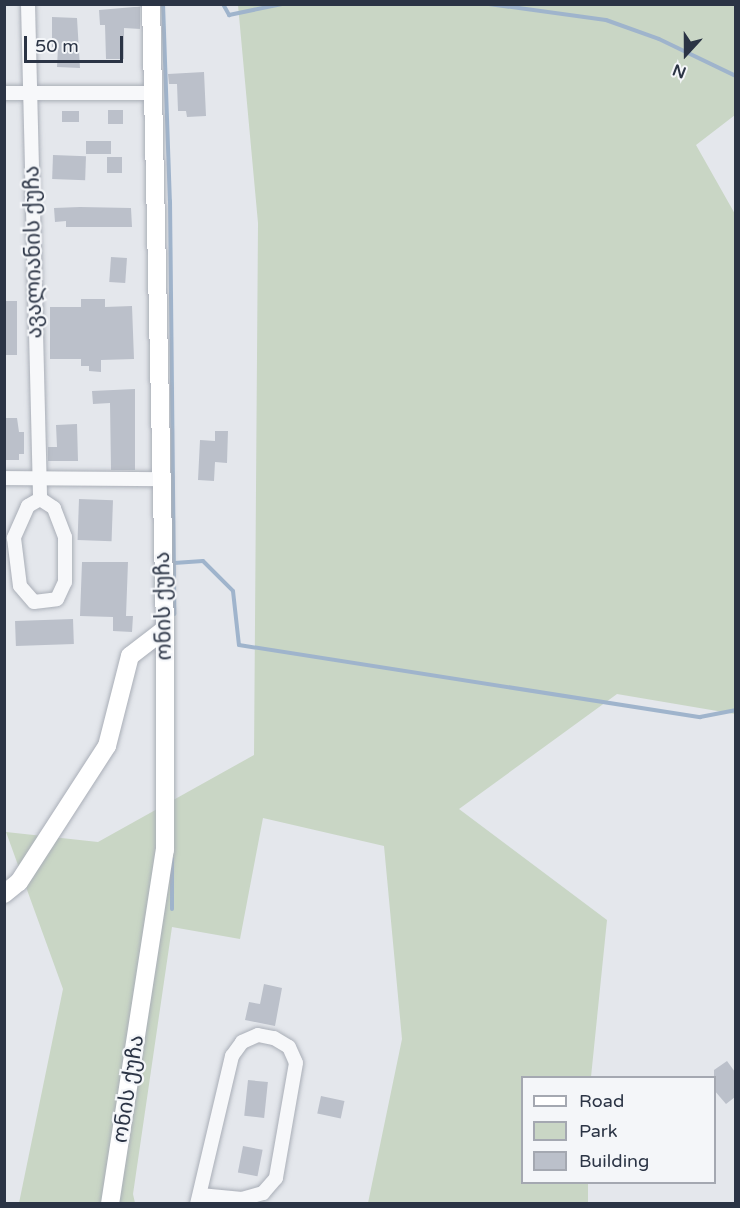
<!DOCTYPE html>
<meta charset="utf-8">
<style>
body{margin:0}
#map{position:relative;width:740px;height:1208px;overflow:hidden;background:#e4e7ec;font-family:"Varela Round","Noto Sans Georgian",sans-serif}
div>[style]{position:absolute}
.green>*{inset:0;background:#c9d6c5}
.stream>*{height:4px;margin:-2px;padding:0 2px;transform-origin:2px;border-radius:2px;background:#9fb4cc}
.building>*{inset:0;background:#bbc0ca;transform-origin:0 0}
.roads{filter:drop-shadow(0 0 2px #a9aeb7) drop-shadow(0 0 2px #a9aeb7)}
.street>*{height:14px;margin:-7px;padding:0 7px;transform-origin:7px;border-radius:7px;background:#f7f8fa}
.secondary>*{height:18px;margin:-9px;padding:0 9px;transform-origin:9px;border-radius:9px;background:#fff}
span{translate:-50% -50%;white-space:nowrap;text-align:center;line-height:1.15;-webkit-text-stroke:4.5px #f4f6f9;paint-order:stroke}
.street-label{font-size:21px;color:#2b3445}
.frame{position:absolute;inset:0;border:6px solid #2b3445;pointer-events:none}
.legend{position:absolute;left:521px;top:1076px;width:195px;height:108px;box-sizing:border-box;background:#f4f6f9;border:2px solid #a4a8b1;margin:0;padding:8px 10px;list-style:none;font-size:18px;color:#2b3445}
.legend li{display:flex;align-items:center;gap:12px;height:30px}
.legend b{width:30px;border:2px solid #a4a8b1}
.north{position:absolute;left:656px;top:24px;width:60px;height:60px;-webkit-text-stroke:4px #f4f6f9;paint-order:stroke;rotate:201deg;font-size:16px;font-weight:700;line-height:24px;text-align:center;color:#2b3445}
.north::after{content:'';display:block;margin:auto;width:21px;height:27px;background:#2b3445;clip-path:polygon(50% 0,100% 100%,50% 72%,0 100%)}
.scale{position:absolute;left:24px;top:36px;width:99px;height:27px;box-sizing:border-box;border:3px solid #2b3445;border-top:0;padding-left:8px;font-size:18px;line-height:21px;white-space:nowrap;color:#2b3445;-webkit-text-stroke:4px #f4f6f9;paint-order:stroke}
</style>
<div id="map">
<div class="green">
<i style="clip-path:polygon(238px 5px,735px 5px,735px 115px,696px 145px,735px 214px,735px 714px,617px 694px,459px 809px,607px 920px,591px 1077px,522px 1078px,522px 1182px,588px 1183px,588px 1203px,368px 1203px,402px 1039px,384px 846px,263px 818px,240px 939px,172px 927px,133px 1194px,135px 1203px,19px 1203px,63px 989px,6px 832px,98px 842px,254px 755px,258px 223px)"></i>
</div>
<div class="stream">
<i style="left:163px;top:4px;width:197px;rotate:88deg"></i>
<i style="left:170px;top:201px;width:413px;rotate:89.4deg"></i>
<i style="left:223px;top:4px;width:13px;rotate:61deg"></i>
<i style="left:229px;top:15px;width:54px;rotate:-11.7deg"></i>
<i style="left:489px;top:4px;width:118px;rotate:7.8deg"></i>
<i style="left:606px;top:20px;width:56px;rotate:19.7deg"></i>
<i style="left:659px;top:39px;width:85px;rotate:25.7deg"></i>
<i style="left:174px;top:563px;width:29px;rotate:-4deg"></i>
<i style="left:203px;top:561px;width:42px;rotate:45deg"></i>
<i style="left:233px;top:591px;width:54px;rotate:83.7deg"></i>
<i style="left:239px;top:645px;width:467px;rotate:8.9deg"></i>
<i style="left:700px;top:717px;width:37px;rotate:-11deg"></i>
<i style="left:172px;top:909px;width:50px;rotate:-90deg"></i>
</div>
<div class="building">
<i style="clip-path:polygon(134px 7px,140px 7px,140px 29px,124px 28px,124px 59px,106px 59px,105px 25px,100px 25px,99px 10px)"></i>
<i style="clip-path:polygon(52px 17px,77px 18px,80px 68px,57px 67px,58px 47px,52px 47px)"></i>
<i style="clip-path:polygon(204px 72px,206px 116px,187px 117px,186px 111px,178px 111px,177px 84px,169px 84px,168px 74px)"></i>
<i style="left:108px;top:110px;width:15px;height:14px"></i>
<i style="left:62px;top:111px;width:17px;height:11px"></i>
<i style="left:86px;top:141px;width:25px;height:13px"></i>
<i style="left:53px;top:155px;width:33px;height:24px;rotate:2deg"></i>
<i style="left:107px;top:157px;width:15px;height:16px"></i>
<i style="clip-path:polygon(80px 207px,131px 208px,132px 227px,66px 227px,66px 221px,55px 222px,54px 208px)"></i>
<i style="left:111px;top:257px;width:16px;height:25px;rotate:4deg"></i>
<i style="clip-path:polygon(81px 299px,105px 299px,105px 307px,132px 306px,134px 359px,101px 360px,101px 372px,89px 371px,89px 366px,81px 366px,81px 359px,50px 359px,50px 307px,81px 307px)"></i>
<i style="left:4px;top:301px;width:13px;height:54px"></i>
<i style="clip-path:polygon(135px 389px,135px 470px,111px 470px,110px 403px,93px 404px,92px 391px)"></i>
<i style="clip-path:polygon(4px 418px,17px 418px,19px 432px,24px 432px,24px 454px,19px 454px,19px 460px,4px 460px)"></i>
<i style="clip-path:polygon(77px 424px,78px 461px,48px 461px,48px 447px,57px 447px,56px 425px)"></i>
<i style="clip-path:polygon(215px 431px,228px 431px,227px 463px,215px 462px,214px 481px,198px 480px,200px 440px,215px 441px)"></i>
<i style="left:79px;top:499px;width:34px;height:41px;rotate:2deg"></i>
<i style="clip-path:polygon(82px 562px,128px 562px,126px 616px,133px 616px,132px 632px,113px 631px,113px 617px,80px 616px)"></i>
<i style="left:73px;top:619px;width:25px;height:58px;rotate:88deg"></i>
<i style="clip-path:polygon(264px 984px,282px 988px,275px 1026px,245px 1020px,249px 1002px,260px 1004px)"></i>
<i style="clip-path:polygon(727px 1061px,735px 1072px,735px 1097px,726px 1104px,714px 1090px,714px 1070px)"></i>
<i style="left:248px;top:1080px;width:20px;height:36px;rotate:6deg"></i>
<i style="left:321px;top:1096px;width:24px;height:18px;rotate:12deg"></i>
<i style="left:243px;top:1146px;width:20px;height:27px;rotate:11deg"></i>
</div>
<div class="roads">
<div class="street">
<i style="left:28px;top:4px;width:495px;rotate:88.6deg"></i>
<i style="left:40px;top:499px;width:14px;rotate:150deg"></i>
<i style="left:28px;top:506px;width:35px;rotate:114deg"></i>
<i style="left:14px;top:538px;width:48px;rotate:82.9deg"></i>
<i style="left:20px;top:586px;width:21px;rotate:49deg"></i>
<i style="left:34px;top:602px;width:23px;rotate:-7deg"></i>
<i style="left:57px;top:599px;width:19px;rotate:-65deg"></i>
<i style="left:65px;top:582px;width:45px;rotate:-90deg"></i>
<i style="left:65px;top:537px;width:31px;rotate:-111deg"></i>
<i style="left:54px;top:508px;width:17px;rotate:-147deg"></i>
<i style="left:4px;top:93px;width:149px"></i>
<i style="left:4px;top:478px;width:158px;rotate:0.4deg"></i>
<i style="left:197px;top:1204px;width:152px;rotate:-76.7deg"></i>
<i style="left:232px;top:1056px;width:17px;rotate:-54deg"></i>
<i style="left:242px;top:1042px;width:17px;rotate:-24deg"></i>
<i style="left:258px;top:1035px;width:16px;rotate:11deg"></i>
<i style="left:274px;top:1038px;width:17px;rotate:31deg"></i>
<i style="left:289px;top:1047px;width:17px;rotate:66deg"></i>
<i style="left:296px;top:1063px;width:117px;rotate:99.9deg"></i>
<i style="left:276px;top:1178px;width:20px;rotate:131deg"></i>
<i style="left:263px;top:1193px;width:22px;rotate:164deg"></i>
<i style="left:242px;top:1199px;width:42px;rotate:-174.6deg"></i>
</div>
<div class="secondary">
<i style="left:4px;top:894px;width:19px;rotate:-39deg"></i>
<i style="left:19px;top:882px;width:162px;rotate:-57.1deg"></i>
<i style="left:107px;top:746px;width:93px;rotate:-75.7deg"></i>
<i style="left:130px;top:656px;width:44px;rotate:-37.6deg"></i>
<i style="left:110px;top:1204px;width:358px;rotate:-81.2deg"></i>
<i style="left:165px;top:850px;width:221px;rotate:-90deg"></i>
<i style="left:165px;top:629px;width:625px;rotate:-91.28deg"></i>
</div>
</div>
<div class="street-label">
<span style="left:34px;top:252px;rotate:-91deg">ავალიანის ქუჩა</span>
<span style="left:164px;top:606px;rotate:-91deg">ონის ქუჩა</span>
<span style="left:129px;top:1089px;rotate:-81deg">ონის ქუჩა</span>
</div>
<div class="frame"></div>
<ul class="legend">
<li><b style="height:8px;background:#fff"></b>Road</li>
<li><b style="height:16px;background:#c9d6c5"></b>Park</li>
<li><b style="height:16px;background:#bbc0ca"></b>Building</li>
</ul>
<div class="north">N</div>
<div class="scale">50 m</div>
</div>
